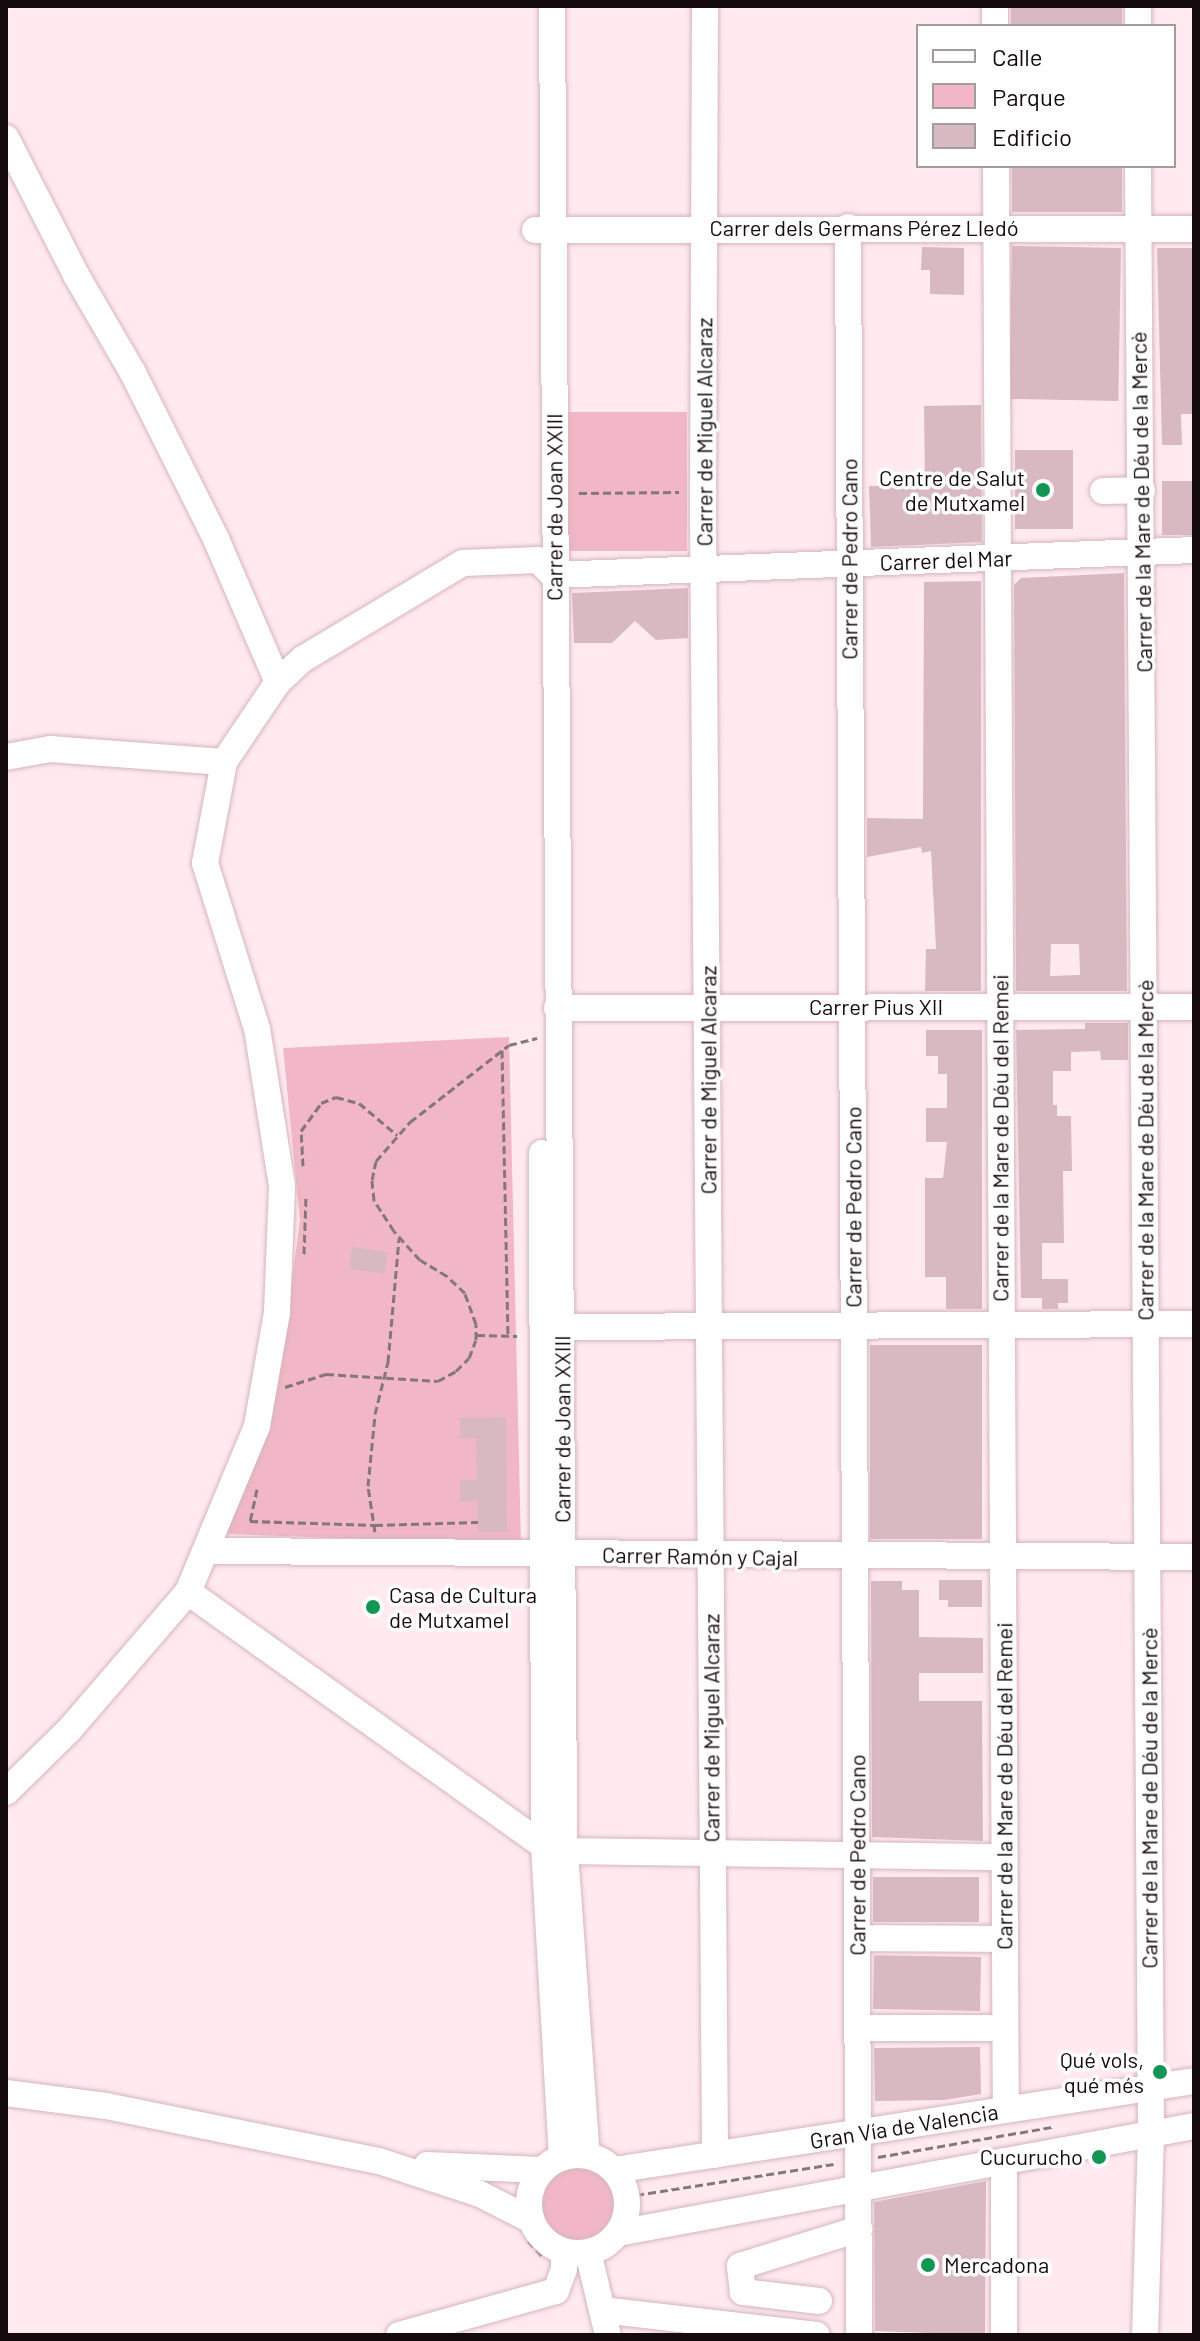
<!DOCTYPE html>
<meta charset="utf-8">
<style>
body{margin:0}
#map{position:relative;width:1200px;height:2341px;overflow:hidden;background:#ffeaef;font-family:Barlow,sans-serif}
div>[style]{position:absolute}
.green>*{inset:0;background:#f1b7c7;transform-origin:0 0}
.round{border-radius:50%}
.building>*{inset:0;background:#d9b9c1;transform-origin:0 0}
.path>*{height:3px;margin-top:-1.5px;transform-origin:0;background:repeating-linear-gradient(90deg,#857679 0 8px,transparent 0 12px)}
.roads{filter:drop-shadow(0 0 2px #d5b5be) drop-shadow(0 0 2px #d5b5be)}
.minor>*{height:26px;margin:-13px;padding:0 13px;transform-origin:13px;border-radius:13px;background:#fff}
.minor>.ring{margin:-13px;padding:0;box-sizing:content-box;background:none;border:26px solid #fff;border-radius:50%}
.dots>*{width:22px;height:22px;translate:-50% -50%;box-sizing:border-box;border:4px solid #fefefe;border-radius:50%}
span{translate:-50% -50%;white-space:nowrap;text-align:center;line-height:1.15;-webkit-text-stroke:7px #fefefe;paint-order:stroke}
.street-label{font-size:22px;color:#150a0d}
.poi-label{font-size:22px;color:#150a0d}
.right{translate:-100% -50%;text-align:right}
.left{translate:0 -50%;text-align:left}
.frame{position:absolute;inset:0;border:8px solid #150a0d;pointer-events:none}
.legend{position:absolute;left:916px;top:24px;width:260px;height:144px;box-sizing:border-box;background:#fefefe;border:2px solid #a19c9e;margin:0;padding:10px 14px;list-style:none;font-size:24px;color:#150a0d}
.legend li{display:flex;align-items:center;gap:16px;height:40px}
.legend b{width:40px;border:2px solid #a19c9e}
</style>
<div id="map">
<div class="green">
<i style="left:566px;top:412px;width:121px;height:139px"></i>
<i style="clip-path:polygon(509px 1037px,521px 1545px,227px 1534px,261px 1439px,282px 1351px,300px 1221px,283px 1048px)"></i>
<i class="round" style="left:539px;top:2166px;width:78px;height:78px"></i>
</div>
<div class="building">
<i style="left:1011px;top:6px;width:111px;height:20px"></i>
<i style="left:1012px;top:166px;width:110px;height:46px"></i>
<i style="left:1012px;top:246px;width:109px;height:153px;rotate:1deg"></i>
<i style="clip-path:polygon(922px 247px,964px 248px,964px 295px,930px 294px,930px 270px,921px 270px)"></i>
<i style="clip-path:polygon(1157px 248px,1194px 248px,1194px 414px,1181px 414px,1182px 445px,1162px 445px)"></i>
<i style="clip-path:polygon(981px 405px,982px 542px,871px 547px,869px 486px,925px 486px,924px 406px)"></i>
<i style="left:1015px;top:450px;width:58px;height:79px"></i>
<i style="left:1162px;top:481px;width:32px;height:54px"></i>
<i style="clip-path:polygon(evenodd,1124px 573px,1127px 991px,1016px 991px,1014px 585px,1021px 578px,1124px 573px,1051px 944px,1079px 944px,1080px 975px,1050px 976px,1051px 944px)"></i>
<i style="clip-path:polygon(981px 581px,981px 991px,925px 991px,926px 949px,936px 949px,931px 851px,922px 853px,921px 847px,867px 857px,867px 818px,923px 819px,924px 582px)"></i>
<i style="clip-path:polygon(688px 588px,688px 638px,656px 640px,635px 621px,612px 643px,574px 643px,572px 593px)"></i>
<i style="clip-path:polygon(1085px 1023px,1128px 1023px,1128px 1060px,1101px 1060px,1100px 1051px,1071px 1052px,1071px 1071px,1053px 1071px,1053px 1105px,1057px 1105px,1057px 1116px,1071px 1116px,1072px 1171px,1063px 1171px,1064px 1243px,1042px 1243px,1042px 1279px,1068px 1279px,1068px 1303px,1058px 1303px,1058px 1309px,1042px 1309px,1042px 1298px,1021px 1298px,1016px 1030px,1085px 1029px)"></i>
<i style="clip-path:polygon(926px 1030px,982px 1030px,982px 1309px,946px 1309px,946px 1277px,925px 1277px,925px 1178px,943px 1178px,947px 1142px,926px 1142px,926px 1108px,947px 1108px,947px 1074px,938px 1074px,938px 1056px,926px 1056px)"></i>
<i style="left:352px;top:1247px;width:36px;height:22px;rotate:8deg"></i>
<i style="left:870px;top:1345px;width:112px;height:194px"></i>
<i style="clip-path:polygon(506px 1417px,507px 1532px,478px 1532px,478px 1501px,460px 1501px,460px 1480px,477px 1480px,476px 1438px,460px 1439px,460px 1418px)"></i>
<i style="clip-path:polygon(939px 1580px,982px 1580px,982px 1607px,948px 1607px,948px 1600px,939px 1600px)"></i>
<i style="clip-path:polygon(871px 1581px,902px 1581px,902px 1590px,919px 1590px,919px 1637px,983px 1638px,983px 1673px,919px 1673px,919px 1701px,982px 1701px,983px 1841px,872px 1837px)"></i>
<i style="left:873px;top:1877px;width:106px;height:45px"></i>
<i style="left:981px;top:1957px;width:54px;height:107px;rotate:91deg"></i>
<i style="clip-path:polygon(980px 2047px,981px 2094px,944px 2100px,875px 2101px,874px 2048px)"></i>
<i style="clip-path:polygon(986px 2181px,985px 2335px,875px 2331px,874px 2202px)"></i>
</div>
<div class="path">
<i style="left:579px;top:493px;width:100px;rotate:-0.6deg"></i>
<i style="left:502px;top:1050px;width:286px;rotate:88.8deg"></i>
<i style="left:303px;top:1166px;width:35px;rotate:-93deg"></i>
<i style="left:301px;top:1131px;width:34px;rotate:-54deg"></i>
<i style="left:321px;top:1103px;width:16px;rotate:-22deg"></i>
<i style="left:336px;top:1097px;width:24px;rotate:15deg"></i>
<i style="left:359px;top:1103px;width:50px;rotate:40.1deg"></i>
<i style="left:304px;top:1254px;width:56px;rotate:-88deg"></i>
<i style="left:477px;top:1335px;width:40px;rotate:1.4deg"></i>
<i style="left:285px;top:1387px;width:43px;rotate:-17.6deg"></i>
<i style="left:326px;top:1374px;width:112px;rotate:3.6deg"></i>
<i style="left:438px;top:1381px;width:21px;rotate:-29deg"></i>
<i style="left:456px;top:1371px;width:18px;rotate:-45deg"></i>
<i style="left:469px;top:1358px;width:19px;rotate:-69deg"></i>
<i style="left:476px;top:1340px;width:16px;rotate:-90deg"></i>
<i style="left:476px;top:1324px;width:33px;rotate:-110deg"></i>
<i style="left:465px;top:1293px;width:25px;rotate:-137deg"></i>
<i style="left:447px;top:1276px;width:31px;rotate:-149deg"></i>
<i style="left:420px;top:1260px;width:39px;rotate:-132deg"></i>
<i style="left:394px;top:1231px;width:37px;rotate:-123deg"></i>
<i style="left:374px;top:1200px;width:20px;rotate:-96deg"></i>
<i style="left:372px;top:1180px;width:19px;rotate:-78deg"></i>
<i style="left:376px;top:1161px;width:52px;rotate:-48.9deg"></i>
<i style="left:410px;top:1122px;width:125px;rotate:-37.9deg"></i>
<i style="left:509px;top:1045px;width:29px;rotate:-14deg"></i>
<i style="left:257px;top:1489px;width:33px;rotate:102deg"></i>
<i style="left:250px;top:1521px;width:125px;rotate:1.8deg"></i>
<i style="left:375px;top:1525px;width:103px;rotate:-1.7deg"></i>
<i style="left:375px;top:1532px;width:47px;rotate:-98.7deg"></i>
<i style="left:368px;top:1486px;width:72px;rotate:-84.4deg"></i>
<i style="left:375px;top:1414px;width:54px;rotate:-76deg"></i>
<i style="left:388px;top:1362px;width:124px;rotate:-84.9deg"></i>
<i style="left:878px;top:2157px;width:177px;rotate:-9.8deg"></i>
<i style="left:636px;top:2195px;width:200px;rotate:-8.9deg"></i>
<i style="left:528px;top:2241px;width:21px;rotate:47deg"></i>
</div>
<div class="roads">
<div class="minor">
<i style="left:552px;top:6px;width:1832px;rotate:89.62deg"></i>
<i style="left:564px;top:1838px;width:318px;rotate:85.9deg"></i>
<i style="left:705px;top:6px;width:508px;rotate:90.23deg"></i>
<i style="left:703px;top:514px;width:1641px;rotate:89.58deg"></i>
<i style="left:995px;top:6px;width:20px;rotate:90deg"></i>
<i style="left:1138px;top:26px;width:20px;rotate:-90deg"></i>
<i style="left:6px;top:138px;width:154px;rotate:62.9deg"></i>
<i style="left:76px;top:275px;width:113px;rotate:59.8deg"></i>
<i style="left:133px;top:373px;width:186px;rotate:63.4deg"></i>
<i style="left:216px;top:539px;width:156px;rotate:66.6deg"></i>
<i style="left:996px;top:166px;width:1944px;rotate:89.71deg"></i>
<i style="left:1138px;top:166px;width:1968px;rotate:89.62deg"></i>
<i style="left:1151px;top:2134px;width:201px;rotate:91.7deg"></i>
<i style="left:848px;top:227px;width:2108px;rotate:89.7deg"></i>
<i style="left:535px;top:230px;width:659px;rotate:-0.09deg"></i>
<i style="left:1103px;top:491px;width:39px;rotate:-1deg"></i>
<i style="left:553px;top:575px;width:641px;rotate:-2.23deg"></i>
<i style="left:6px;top:757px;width:45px;rotate:-10.3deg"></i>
<i style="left:50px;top:749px;width:174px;rotate:4.3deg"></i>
<i style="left:557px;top:1008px;width:637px;rotate:-0.09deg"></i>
<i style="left:542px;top:1153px;width:693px;rotate:89.83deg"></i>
<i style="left:544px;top:1846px;width:22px;rotate:13deg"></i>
<i style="left:565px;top:1851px;width:439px;rotate:0.8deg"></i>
<i style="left:562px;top:1327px;width:632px;rotate:-0.27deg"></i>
<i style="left:207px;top:1551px;width:987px;rotate:0.35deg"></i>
<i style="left:188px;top:1592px;width:437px;rotate:35.5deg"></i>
<i style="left:544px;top:1846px;width:312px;rotate:86.7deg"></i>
<i style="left:6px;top:1792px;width:90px;rotate:-44.5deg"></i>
<i style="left:70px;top:1729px;width:181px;rotate:-49.3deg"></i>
<i style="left:188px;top:1592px;width:180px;rotate:-67.4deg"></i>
<i style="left:257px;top:1426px;width:116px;rotate:-80deg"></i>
<i style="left:277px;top:1312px;width:126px;rotate:-87.7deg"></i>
<i style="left:282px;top:1186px;width:159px;rotate:-99deg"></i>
<i style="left:257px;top:1029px;width:174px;rotate:-107.4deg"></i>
<i style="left:205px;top:863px;width:103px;rotate:-79.3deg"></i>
<i style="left:224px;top:762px;width:97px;rotate:-56deg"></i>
<i style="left:278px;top:682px;width:34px;rotate:-43deg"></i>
<i style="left:303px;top:659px;width:187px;rotate:-31deg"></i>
<i style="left:463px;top:563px;width:75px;rotate:-2.3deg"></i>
<i style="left:538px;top:560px;width:21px;rotate:45deg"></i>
<i style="left:857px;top:1938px;width:148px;rotate:0.4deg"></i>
<i style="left:858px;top:2028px;width:146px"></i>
<i style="left:6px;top:2093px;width:101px;rotate:7.4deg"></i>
<i style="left:106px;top:2106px;width:278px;rotate:11.4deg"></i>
<i style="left:379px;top:2161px;width:106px;rotate:18.1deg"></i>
<i style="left:480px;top:2194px;width:57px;rotate:27deg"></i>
<i class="ring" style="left:529px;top:2155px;width:72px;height:72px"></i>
<i style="left:1004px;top:2161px;width:174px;rotate:90deg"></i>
<i style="left:427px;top:2165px;width:114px;rotate:2.5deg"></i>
<i style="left:614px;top:2170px;width:587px;rotate:-8.72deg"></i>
<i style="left:618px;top:2233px;width:586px;rotate:-10.52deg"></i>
<i style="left:588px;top:2252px;width:85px;rotate:76.5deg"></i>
<i style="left:819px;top:2301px;width:77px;rotate:-173.2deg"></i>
<i style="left:743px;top:2292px;width:26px;rotate:-97deg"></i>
<i style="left:740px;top:2266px;width:125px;rotate:-17.3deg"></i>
<i style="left:602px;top:2310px;width:216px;rotate:6.6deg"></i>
<i style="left:399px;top:2335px;width:163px;rotate:-15.7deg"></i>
<i style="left:556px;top:2291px;width:23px;rotate:-70deg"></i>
<i style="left:564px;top:2269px;width:17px;rotate:-90deg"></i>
</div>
</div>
<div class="dots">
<i style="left:1043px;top:490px;background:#139553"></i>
<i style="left:373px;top:1607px;background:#139553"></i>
<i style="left:1160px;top:2072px;background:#139553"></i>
<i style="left:1099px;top:2157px;background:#139553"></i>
<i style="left:928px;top:2265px;background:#139553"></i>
</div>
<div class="street-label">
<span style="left:864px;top:228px">Carrer dels Germans Pérez Lledó</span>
<span style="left:704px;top:432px;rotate:-90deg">Carrer de Miguel Alcaraz</span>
<span style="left:1141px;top:502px;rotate:-91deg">Carrer de la Mare de Déu de la Mercè</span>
<span style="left:554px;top:507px;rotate:-90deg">Carrer de Joan XXIII</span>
<span style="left:849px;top:559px;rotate:-90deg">Carrer de Pedro Cano</span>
<span style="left:946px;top:560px;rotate:-2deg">Carrer del Mar</span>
<span style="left:876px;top:1007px">Carrer Pius XII</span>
<span style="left:708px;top:1080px;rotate:-90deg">Carrer de Miguel Alcaraz</span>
<span style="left:1000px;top:1138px;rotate:-90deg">Carrer de la Mare de Déu del Remei</span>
<span style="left:1145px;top:1150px;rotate:-90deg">Carrer de la Mare de Déu de la Mercè</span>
<span style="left:853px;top:1207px;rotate:-90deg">Carrer de Pedro Cano</span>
<span style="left:562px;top:1429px;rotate:-90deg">Carrer de Joan XXIII</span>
<span style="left:700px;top:1556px;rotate:1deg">Carrer Ramón y Cajal</span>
<span style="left:711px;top:1728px;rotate:-90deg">Carrer de Miguel Alcaraz</span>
<span style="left:1004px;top:1786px;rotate:-90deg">Carrer de la Mare de Déu del Remei</span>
<span style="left:1149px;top:1798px;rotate:-90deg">Carrer de la Mare de Déu de la Mercè</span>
<span style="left:857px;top:1855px;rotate:-90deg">Carrer de Pedro Cano</span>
<span style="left:904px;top:2126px;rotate:-9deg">Gran Vía de Valencia</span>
</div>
<div class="poi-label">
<span class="right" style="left:1025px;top:490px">Centre de Salut<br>de Mutxamel</span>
<span class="left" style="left:389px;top:1607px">Casa de Cultura<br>de Mutxamel</span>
<span class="right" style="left:1144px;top:2072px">Qué vols,<br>qué més</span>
<span class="right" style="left:1083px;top:2157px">Cucurucho</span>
<span class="left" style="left:944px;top:2265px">Mercadona</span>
</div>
<div class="frame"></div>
<ul class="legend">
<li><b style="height:10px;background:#fff"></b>Calle</li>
<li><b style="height:22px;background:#f1b7c7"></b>Parque</li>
<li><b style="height:22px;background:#d9b9c1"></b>Edificio</li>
</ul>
</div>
